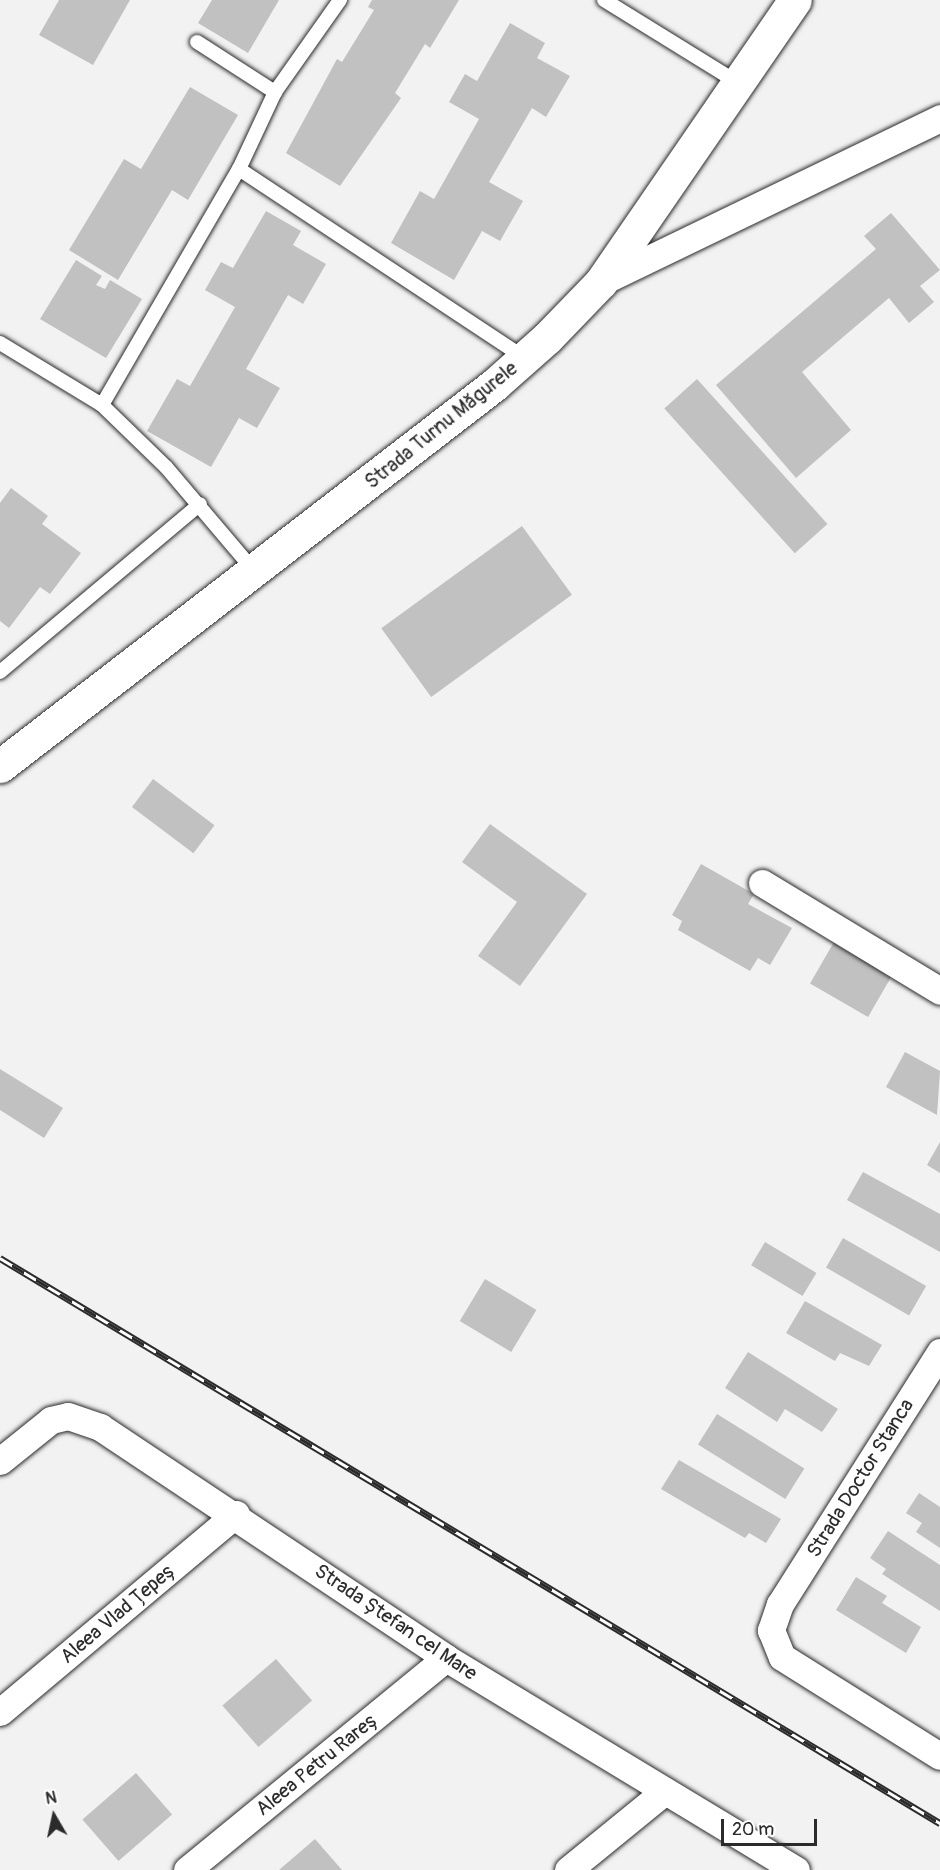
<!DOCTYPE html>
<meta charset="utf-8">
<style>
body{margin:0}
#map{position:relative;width:940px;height:1870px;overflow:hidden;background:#f2f2f2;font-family:Pangolin,sans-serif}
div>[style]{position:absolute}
.building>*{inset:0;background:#c1c1c1;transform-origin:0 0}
.roads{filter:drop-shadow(0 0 2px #2b2b2b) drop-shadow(0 0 2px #2b2b2b)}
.service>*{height:14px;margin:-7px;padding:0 7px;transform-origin:7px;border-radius:7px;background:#fff}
.minor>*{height:27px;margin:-13.5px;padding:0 13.5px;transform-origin:13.5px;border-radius:13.5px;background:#fff}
.primary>*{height:33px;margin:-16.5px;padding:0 16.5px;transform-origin:16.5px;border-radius:16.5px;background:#fff}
.rail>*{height:7px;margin-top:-3.5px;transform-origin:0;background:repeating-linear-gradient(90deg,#fff 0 14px,#2b2b2b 0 28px);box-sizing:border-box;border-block:2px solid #2b2b2b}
span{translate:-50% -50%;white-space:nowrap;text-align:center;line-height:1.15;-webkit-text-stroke:4.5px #fff;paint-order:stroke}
.street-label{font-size:20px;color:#2b2b2b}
.north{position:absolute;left:24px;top:1786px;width:60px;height:60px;-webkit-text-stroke:4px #fff;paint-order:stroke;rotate:351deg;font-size:16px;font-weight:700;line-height:24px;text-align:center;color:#2b2b2b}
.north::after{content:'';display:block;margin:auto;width:21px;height:27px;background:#2b2b2b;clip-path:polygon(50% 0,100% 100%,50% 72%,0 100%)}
.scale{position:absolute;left:721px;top:1819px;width:96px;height:27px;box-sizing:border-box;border:3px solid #2b2b2b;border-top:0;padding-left:8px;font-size:18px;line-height:21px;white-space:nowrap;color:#2b2b2b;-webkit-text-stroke:4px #fff;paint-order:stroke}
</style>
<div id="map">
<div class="building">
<i style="clip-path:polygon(59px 0,130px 0,93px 65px,39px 35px)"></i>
<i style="clip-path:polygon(212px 0,279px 0,248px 53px,198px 23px)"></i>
<i style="clip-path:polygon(372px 0,459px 0,430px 48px,425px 44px,395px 93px,401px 98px,340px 186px,286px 153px,337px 59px,342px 62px,374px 10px,368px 7px)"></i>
<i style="clip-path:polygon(510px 23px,545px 43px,537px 58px,570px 76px,546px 117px,532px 108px,489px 182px,523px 201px,500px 241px,482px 231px,454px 280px,391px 243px,420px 191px,434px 199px,479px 119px,449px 102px,465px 74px,477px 81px)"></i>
<i style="clip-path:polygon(190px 87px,238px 115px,188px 200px,172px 190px,118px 280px,69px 250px,124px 159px,141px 169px)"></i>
<i style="clip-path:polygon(266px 211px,301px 231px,293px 245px,326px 264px,303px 304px,288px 295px,246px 369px,280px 388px,257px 428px,239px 418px,211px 467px,147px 431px,177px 379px,190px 386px,235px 307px,205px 290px,221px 262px,233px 268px)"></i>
<i style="clip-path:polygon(891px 213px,940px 270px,920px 286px,934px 302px,909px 323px,889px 298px,802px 372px,851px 430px,796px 478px,716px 385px,876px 249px,864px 236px)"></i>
<i style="clip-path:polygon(76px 260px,102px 276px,96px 285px,105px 289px,110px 280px,142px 299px,106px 358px,40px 319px)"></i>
<i style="left:697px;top:379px;width:195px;height:44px;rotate:48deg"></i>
<i style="clip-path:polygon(11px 488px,48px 516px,42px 524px,81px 553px,50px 594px,40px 587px,9px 628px,0 621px,0 503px)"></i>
<i style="left:522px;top:526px;width:85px;height:174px;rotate:54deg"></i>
<i style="left:153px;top:779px;width:77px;height:35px;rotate:37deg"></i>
<i style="clip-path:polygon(490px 824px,587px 894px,520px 986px,478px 956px,517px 902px,462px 862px)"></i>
<i style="clip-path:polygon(701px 864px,754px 894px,748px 904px,792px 928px,770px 965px,758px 958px,750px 971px,678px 930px,682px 921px,672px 915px)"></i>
<i style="left:834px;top:942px;width:67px;height:48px;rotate:30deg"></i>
<i style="clip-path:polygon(905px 1052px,940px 1071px,937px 1115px,886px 1087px)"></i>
<i style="clip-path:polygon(0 1069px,63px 1108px,44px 1138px,0 1110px)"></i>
<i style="clip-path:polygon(940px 1142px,940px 1173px,927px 1165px)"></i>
<i style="clip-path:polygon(863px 1172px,940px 1214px,940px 1252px,847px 1200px)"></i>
<i style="left:843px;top:1238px;width:96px;height:34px;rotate:30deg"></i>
<i style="left:765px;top:1242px;width:60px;height:27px;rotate:31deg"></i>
<i style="left:485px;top:1279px;width:60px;height:49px;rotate:31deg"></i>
<i style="clip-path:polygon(805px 1301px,882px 1345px,869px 1366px,840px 1353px,835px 1361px,786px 1333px)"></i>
<i style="clip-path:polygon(748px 1352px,838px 1409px,822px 1432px,785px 1409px,777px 1422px,725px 1388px)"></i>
<i style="left:717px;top:1414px;width:103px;height:36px;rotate:32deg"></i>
<i style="clip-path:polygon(679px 1460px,781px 1519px,766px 1543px,749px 1533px,745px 1538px,661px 1489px)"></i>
<i style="clip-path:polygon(919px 1493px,940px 1507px,940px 1548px,916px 1532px,922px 1523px,906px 1513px)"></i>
<i style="clip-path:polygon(888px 1531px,940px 1565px,940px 1611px,882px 1574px,886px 1569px,870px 1558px)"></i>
<i style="clip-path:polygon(856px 1577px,887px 1596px,882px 1603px,921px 1627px,906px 1653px,836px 1610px)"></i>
<i style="left:276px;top:1659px;width:55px;height:71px;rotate:49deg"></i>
<i style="left:136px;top:1773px;width:55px;height:71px;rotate:49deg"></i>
<i style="clip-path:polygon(315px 1839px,342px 1870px,279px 1870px)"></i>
</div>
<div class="roads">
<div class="service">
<i style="left:604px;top:0;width:160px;rotate:31.7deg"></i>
<i style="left:197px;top:42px;width:93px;rotate:32.7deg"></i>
<i style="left:239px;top:169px;width:343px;rotate:33.5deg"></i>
<i style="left:0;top:343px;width:119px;rotate:31.3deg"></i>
<i style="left:102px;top:405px;width:89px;rotate:44.1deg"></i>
<i style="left:166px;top:467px;width:138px;rotate:49.7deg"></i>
<i style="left:102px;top:405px;width:273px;rotate:-59.9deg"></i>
<i style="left:239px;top:169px;width:85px;rotate:-64.9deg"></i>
<i style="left:275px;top:92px;width:113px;rotate:-54.8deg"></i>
<i style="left:0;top:672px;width:261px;rotate:-40deg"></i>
</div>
<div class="minor">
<i style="left:601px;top:282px;width:377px;rotate:-25.8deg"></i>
<i style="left:762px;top:883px;width:208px;rotate:31.2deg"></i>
<i style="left:940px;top:1352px;width:299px;rotate:122.4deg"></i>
<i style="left:780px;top:1604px;width:28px;rotate:109deg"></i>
<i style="left:771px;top:1630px;width:29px;rotate:68deg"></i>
<i style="left:782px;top:1657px;width:186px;rotate:32.1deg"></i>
<i style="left:0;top:1461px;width:65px;rotate:-38.8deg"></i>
<i style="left:51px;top:1420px;width:17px;rotate:-13deg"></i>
<i style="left:68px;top:1416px;width:34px;rotate:19deg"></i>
<i style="left:100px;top:1427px;width:416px;rotate:33.7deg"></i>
<i style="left:446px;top:1658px;width:409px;rotate:31.2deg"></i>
<i style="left:0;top:1712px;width:308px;rotate:-40deg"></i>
<i style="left:187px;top:1870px;width:335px;rotate:-39.3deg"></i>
<i style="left:568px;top:1870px;width:125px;rotate:-39.2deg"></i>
</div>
<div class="primary">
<i style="left:0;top:766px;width:624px;rotate:-37.64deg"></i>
<i style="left:494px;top:385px;width:71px;rotate:-41.6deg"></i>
<i style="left:547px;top:338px;width:78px;rotate:-46deg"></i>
<i style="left:601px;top:282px;width:342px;rotate:-55.5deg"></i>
</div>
</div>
<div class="rail">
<i style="left:0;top:1258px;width:1097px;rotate:31.01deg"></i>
</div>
<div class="street-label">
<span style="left:441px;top:425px;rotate:-39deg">Strada Turnu Măgurele</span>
<span style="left:860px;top:1478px;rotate:-58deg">Strada Doctor Stanca</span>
<span style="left:118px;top:1613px;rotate:-40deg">Aleea Vlad Țepeș</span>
<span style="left:396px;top:1622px;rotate:34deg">Strada Ștefan cel Mare</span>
<span style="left:317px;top:1764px;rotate:-39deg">Aleea Petru Rareș</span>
</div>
<div class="north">N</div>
<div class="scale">20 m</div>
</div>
